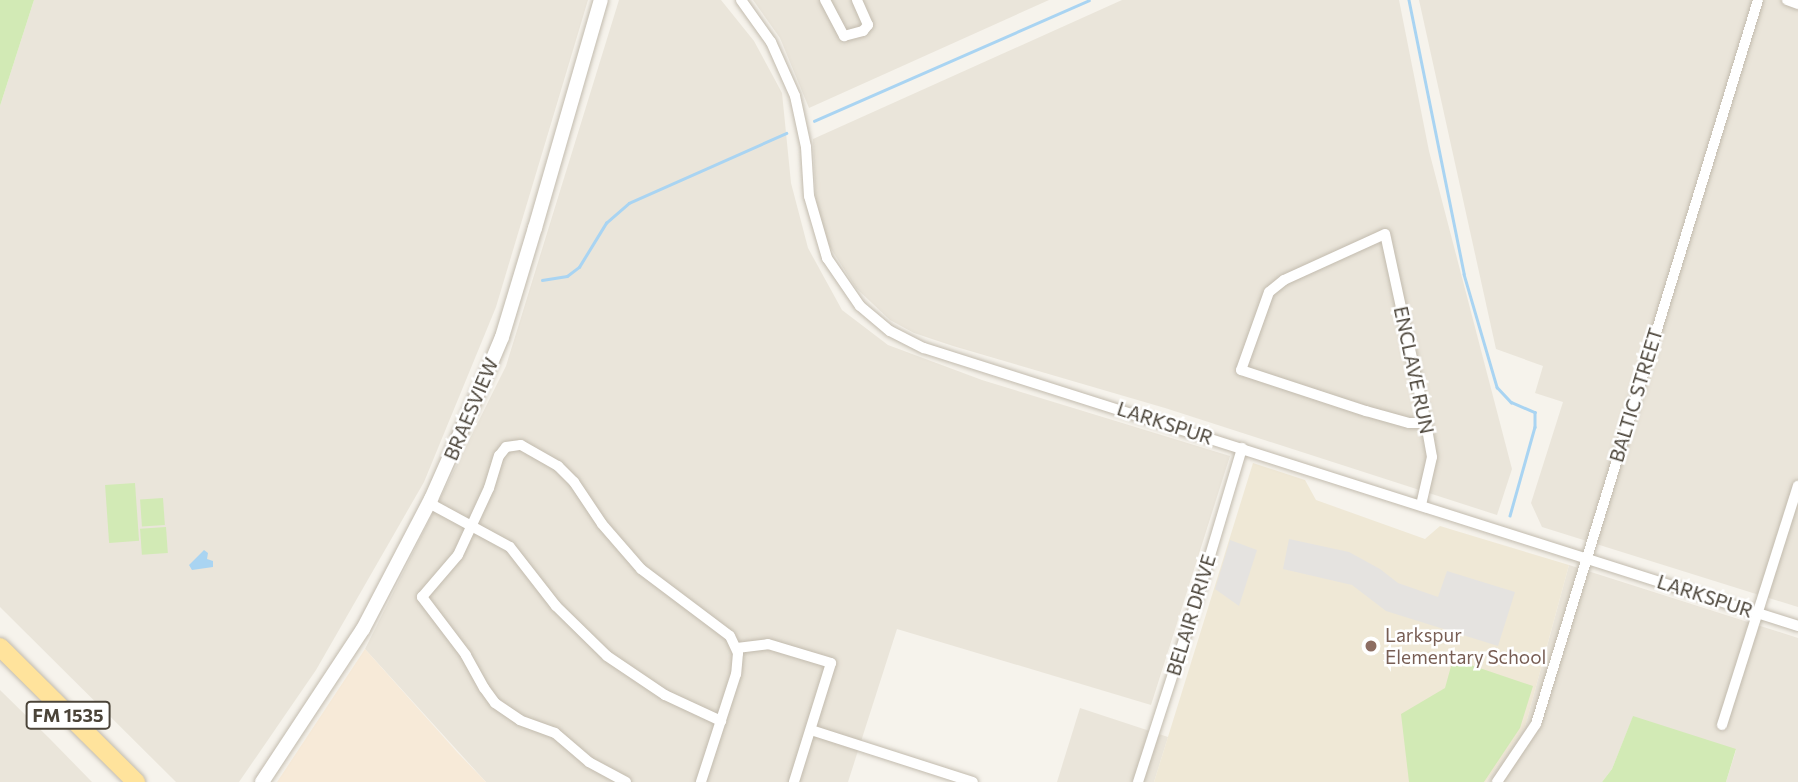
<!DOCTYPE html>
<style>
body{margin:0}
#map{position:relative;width:1798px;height:782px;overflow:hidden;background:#f6f3ec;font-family:Commissioner,sans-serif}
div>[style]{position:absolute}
.residential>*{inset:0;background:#eae5da}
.commercial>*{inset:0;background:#f7ead8}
.education>*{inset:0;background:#efe8d6}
.green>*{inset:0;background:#d2eab5;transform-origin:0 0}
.parking>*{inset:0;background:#e5e3e0}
.water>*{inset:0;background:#a9d4f2}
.stream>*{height:2.5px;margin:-1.25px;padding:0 1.25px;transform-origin:1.25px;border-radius:1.25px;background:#a9d4f2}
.roads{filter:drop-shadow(0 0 2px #c2bbae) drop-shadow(0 0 2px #c2bbae)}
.minor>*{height:10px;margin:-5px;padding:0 5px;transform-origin:5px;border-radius:5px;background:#fff}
.tertiary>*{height:14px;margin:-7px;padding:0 7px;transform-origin:7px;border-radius:7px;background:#fff}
.primary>*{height:18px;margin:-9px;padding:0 9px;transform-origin:9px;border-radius:9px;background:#ffe39c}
.dots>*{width:19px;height:19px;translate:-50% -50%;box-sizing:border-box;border:4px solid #fff;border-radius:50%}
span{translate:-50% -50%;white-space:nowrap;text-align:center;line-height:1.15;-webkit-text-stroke:5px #fff;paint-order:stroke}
.shield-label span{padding:2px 5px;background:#fff;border:2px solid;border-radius:5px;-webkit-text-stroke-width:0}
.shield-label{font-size:18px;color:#4b4439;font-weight:700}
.street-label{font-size:19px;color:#4b4439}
.education-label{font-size:19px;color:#785e54}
.left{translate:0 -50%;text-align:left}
</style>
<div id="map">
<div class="residential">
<i style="clip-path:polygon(34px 0,588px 0,496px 307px,424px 482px,316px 670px,239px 782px,176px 782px,0 607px,0 106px)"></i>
<i style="clip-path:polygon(619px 0,721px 0,754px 41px,782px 93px,791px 183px,808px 248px,842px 310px,888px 345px,982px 380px,1230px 456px,1151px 705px,897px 629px,848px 782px,486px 782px,365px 649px,506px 366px)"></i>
<i style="clip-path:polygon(753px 0,1049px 0,809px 108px,780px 38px)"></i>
<i style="clip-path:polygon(1122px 0,1399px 0,1429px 151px,1512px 469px,1497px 515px,1165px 408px,953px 346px,914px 333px,890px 320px,856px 288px,828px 244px,816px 207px,813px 139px)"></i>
<i style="clip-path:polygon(1419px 0,1798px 0,1798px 607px,1542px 527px,1531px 503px,1563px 402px,1535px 393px,1543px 366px,1496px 349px)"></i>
<i style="clip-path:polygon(1569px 565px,1798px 638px,1798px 782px,1726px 782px,1736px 750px,1633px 717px,1612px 769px,1602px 782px,1486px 782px,1525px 727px)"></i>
<i style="clip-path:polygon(0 690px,50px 739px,92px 782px,0 782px)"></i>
<i style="clip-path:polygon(1080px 708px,1168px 737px,1154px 782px,1057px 782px)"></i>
</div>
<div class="commercial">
<i style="clip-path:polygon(365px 649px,457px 752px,486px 782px,277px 782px)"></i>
</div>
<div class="education">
<i style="clip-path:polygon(1253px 463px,1305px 480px,1316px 500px,1425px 539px,1440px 526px,1569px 565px,1525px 727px,1486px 782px,1154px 782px)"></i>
</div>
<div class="green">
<i style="clip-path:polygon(0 0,34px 0,0 106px)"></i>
<i style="left:135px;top:483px;width:58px;height:30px;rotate:86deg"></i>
<i style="left:163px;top:498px;width:27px;height:23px;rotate:86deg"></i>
<i style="left:166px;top:527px;width:26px;height:26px;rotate:86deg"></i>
<i style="clip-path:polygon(1453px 659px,1533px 686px,1520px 728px,1484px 782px,1409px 782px,1401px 714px,1445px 688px)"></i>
<i style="clip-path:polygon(1633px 716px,1736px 749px,1726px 782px,1602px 782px,1612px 769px)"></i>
</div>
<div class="parking">
<i style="clip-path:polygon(1289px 539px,1349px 552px,1380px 569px,1398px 583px,1438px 597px,1447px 571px,1515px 592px,1498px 646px,1386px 611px,1352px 585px,1283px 569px)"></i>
<i style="clip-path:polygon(1230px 540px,1257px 550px,1239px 606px,1215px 589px)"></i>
</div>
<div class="water">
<i style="clip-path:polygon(204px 550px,208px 553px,207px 559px,213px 561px,213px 567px,192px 570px,189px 565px)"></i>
</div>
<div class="stream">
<i style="left:1409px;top:0;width:279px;rotate:78.6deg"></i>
<i style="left:1464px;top:274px;width:118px;rotate:73.7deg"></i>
<i style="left:1497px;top:387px;width:21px;rotate:47deg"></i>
<i style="left:1511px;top:402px;width:26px;rotate:23deg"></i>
<i style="left:1535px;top:412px;width:15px;rotate:90deg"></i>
<i style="left:1535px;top:427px;width:92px;rotate:105.7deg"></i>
<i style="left:814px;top:121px;width:300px;rotate:-23.7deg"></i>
<i style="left:542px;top:280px;width:25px;rotate:-9deg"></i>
<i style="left:567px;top:276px;width:15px;rotate:-37deg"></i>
<i style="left:579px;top:267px;width:52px;rotate:-58.5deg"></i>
<i style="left:606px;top:223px;width:30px;rotate:-41deg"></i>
<i style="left:629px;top:203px;width:172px;rotate:-24deg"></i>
</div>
<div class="roads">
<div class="minor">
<i style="left:741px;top:0;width:52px;rotate:54.5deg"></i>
<i style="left:771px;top:42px;width:59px;rotate:66deg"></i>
<i style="left:795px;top:96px;width:52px;rotate:77.8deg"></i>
<i style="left:806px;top:147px;width:49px;rotate:86.5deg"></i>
<i style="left:809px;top:196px;width:65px;rotate:73.8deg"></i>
<i style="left:827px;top:258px;width:58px;rotate:55.5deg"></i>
<i style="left:860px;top:306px;width:39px;rotate:40deg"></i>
<i style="left:890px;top:331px;width:38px;rotate:27deg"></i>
<i style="left:924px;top:348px;width:917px;rotate:17.64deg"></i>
<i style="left:825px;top:0;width:41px;rotate:62.2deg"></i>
<i style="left:844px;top:36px;width:20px;rotate:-15deg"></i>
<i style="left:863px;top:31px;width:8px;rotate:-50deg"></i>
<i style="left:868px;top:25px;width:27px;rotate:-114deg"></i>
<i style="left:1787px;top:0;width:12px;rotate:20deg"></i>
<i style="left:429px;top:503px;width:92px;rotate:28.5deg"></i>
<i style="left:510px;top:547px;width:75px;rotate:52.1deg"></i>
<i style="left:556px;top:606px;width:71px;rotate:44.4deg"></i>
<i style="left:607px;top:656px;width:70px;rotate:33.9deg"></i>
<i style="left:665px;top:695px;width:62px;rotate:24.9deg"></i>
<i style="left:1421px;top:505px;width:49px;rotate:-77.1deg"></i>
<i style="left:1432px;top:457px;width:35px;rotate:-100deg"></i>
<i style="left:1426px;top:423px;width:193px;rotate:-102.2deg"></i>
<i style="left:1385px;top:234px;width:111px;rotate:155.5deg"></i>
<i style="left:1284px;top:280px;width:19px;rotate:141deg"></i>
<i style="left:1269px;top:292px;width:83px;rotate:109.7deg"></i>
<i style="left:1241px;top:370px;width:132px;rotate:18.2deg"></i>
<i style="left:1366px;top:411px;width:45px;rotate:15.6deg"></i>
<i style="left:1409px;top:423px;width:17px"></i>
<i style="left:737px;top:648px;width:31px;rotate:-7deg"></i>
<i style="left:768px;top:644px;width:66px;rotate:16.8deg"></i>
<i style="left:831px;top:663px;width:125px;rotate:107.3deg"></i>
<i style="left:1722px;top:725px;width:251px;rotate:-72.4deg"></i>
<i style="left:811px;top:730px;width:170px;rotate:17.8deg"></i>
<i style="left:626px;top:782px;width:42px;rotate:-151.6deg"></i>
<i style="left:589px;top:762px;width:45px;rotate:-139.5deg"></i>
<i style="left:555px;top:733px;width:37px;rotate:-160deg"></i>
<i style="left:520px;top:720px;width:30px;rotate:-146deg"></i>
<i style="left:495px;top:703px;width:19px;rotate:-126deg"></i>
<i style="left:484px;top:688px;width:38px;rotate:-119deg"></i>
<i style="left:466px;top:655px;width:73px;rotate:-127.2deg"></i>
<i style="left:422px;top:597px;width:55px;rotate:-49.4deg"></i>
<i style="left:458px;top:555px;width:74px;rotate:-65.2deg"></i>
<i style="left:489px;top:488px;width:34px;rotate:-73deg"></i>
<i style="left:499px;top:456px;width:11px;rotate:-52deg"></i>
<i style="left:506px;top:447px;width:15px;rotate:-8deg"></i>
<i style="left:521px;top:445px;width:43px;rotate:29.6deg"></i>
<i style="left:558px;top:466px;width:23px;rotate:45deg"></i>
<i style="left:574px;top:482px;width:50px;rotate:56.3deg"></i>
<i style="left:602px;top:524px;width:60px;rotate:49.1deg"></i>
<i style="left:641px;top:569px;width:111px;rotate:37deg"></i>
<i style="left:730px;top:636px;width:19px;rotate:65deg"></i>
<i style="left:738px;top:653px;width:21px;rotate:95deg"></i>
<i style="left:736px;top:674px;width:114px;rotate:108deg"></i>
<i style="left:1138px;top:782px;width:185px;rotate:-72.1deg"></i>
<i style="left:1195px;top:606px;width:165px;rotate:-73.4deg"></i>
<i style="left:1497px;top:782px;width:70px;rotate:-56.1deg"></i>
<i style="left:1536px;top:724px;width:757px;rotate:-72.95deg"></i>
</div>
<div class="tertiary">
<i style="left:262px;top:782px;width:183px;rotate:-56.6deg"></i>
<i style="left:363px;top:629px;width:147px;rotate:-62.4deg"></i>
<i style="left:431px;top:499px;width:136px;rotate:-66.1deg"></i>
<i style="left:486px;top:375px;width:41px;rotate:-67.2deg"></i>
<i style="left:502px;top:337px;width:114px;rotate:-73.2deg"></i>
<i style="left:535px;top:228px;width:237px;rotate:-73.9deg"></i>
</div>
<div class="primary">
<i style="left:0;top:647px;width:192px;rotate:44.8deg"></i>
</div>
</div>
<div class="dots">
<i style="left:1371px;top:646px;background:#8d6e63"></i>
</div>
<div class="shield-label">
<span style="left:68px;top:715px">FM 1535</span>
</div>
<div class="street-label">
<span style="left:1414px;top:370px;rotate:78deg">ENCLAVE RUN</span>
<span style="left:1636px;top:395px;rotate:-73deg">BALTIC STREET</span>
<span style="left:471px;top:409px;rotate:-67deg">BRAESVIEW</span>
<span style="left:1165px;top:423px;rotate:18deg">LARKSPUR</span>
<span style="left:1705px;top:596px;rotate:18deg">LARKSPUR</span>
<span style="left:1191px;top:615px;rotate:-73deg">BELAIR DRIVE</span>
</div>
<div class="education-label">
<span class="left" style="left:1385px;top:646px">Larkspur<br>Elementary School</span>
</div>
</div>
